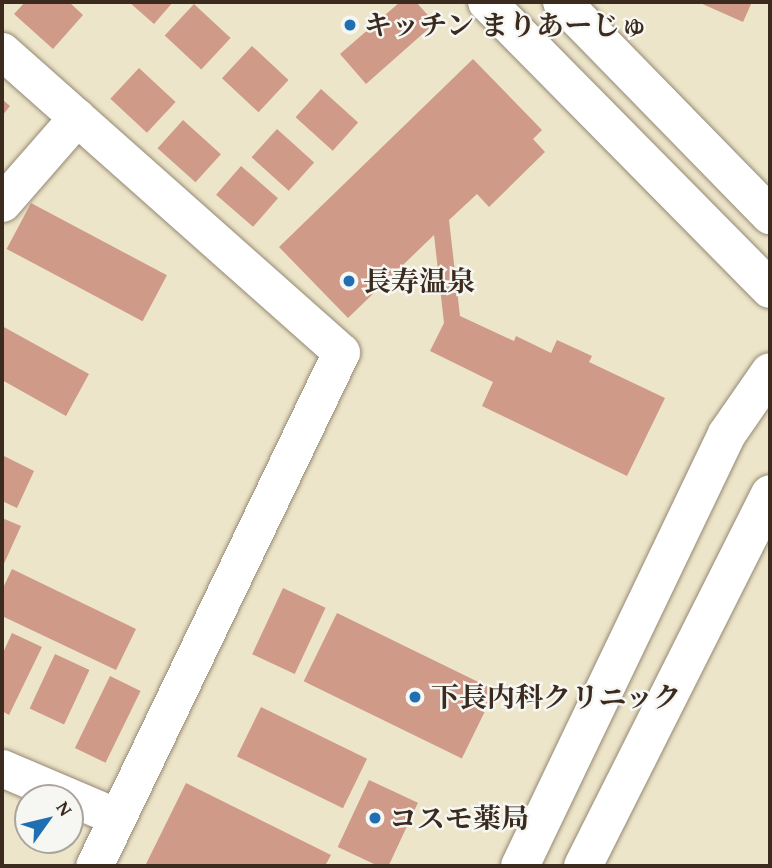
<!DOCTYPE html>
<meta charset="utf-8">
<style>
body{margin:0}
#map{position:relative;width:772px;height:868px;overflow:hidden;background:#ede5c9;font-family:"Gentium Book Plus","Noto Serif JP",serif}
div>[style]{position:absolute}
.building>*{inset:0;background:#cf9a87;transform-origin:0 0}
.roads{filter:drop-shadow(0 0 2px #948874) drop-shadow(0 0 2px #948874)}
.minor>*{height:37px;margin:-18.5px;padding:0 18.5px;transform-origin:18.5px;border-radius:18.5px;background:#fff}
.tertiary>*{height:38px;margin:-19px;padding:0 19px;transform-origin:19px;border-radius:19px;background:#fff}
.dots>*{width:19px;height:19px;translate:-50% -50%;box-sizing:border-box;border:4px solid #f6f6f2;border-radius:50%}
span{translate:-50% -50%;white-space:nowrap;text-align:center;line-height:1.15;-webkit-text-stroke:5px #f6f6f2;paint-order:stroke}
.poi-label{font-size:28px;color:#3b2a1e;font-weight:700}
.left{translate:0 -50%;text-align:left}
.frame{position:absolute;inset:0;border:4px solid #3b2a1e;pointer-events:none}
.north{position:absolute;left:14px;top:784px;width:70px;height:70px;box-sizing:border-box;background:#f6f6f2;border:2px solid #aba49d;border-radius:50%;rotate:56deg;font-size:19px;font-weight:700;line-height:28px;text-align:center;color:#3b2a1e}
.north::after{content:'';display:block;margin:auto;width:24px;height:32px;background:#1f6fb2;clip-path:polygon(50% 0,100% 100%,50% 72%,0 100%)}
</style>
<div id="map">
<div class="building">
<i style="clip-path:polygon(25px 2px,69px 2px,83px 15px,53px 49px,14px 14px)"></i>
<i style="clip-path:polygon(129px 2px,173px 2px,154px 24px)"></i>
<i style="clip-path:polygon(400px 2px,416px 2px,435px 23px,366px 84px,340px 54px)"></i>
<i style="clip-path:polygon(698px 2px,752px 2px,743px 22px)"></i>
<i style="left:194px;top:4px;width:50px;height:43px;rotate:43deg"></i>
<i style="left:252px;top:46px;width:50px;height:44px;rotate:43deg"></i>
<i style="clip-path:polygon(473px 59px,542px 130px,533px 139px,545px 152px,489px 207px,477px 194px,449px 220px,460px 316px,514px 341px,516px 336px,551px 353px,557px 340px,592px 356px,589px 362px,665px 398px,627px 476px,482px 406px,493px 382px,430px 351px,444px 323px,434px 235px,348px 318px,279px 247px)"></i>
<i style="left:139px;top:68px;width:50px;height:42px;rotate:43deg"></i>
<i style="left:321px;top:89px;width:50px;height:38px;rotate:42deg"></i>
<i style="clip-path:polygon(2px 99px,10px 106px,2px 116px)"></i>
<i style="left:183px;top:120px;width:51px;height:38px;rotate:42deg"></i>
<i style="left:277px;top:129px;width:50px;height:38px;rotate:42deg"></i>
<i style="left:241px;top:166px;width:49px;height:38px;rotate:41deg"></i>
<i style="left:31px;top:203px;width:154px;height:52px;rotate:28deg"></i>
<i style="clip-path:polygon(2px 326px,89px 374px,66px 416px,2px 380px)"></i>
<i style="clip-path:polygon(2px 455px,34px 471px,17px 508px,2px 501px)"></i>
<i style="clip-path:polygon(2px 518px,21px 526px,2px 568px)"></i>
<i style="clip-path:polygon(12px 569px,136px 629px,116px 670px,2px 616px,2px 590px)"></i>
<i style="left:283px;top:588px;width:47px;height:73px;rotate:25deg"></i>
<i style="left:337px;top:613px;width:176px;height:76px;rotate:26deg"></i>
<i style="clip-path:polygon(12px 633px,42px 647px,9px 715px,2px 711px,2px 655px)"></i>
<i style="left:55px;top:654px;width:38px;height:60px;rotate:25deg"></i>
<i style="left:110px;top:676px;width:34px;height:80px;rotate:26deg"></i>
<i style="left:261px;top:707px;width:118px;height:55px;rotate:26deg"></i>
<i style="left:369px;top:780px;width:54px;height:74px;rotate:25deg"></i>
<i style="clip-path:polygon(186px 783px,331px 855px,325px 866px,145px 866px)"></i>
</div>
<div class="roads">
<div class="minor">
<i style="left:2px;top:51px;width:453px;rotate:41.6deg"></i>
<i style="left:341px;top:352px;width:570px;rotate:115.67deg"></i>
<i style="left:2px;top:203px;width:114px;rotate:-48.9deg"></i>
<i style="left:2px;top:768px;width:125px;rotate:23.1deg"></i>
</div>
<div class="tertiary">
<i style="left:487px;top:2px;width:403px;rotate:45.4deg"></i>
<i style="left:562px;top:2px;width:298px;rotate:45.7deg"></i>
<i style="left:520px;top:866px;width:479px;rotate:-64.4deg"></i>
<i style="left:727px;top:434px;width:75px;rotate:-55.3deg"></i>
<i style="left:583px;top:866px;width:416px;rotate:-63.3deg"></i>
</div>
</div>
<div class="dots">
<i style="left:350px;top:25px;background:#1f6fb2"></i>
<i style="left:349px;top:281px;background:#1f6fb2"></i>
<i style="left:415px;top:697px;background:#1f6fb2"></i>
<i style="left:375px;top:818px;background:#1f6fb2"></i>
</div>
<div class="poi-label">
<span class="left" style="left:364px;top:25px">キッチン まりあーじゅ</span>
<span class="left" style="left:363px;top:281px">長寿温泉</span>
<span class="left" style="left:431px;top:697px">下長内科クリニック</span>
<span class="left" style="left:389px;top:818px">コスモ薬局</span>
</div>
<div class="frame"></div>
<div class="north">N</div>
</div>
